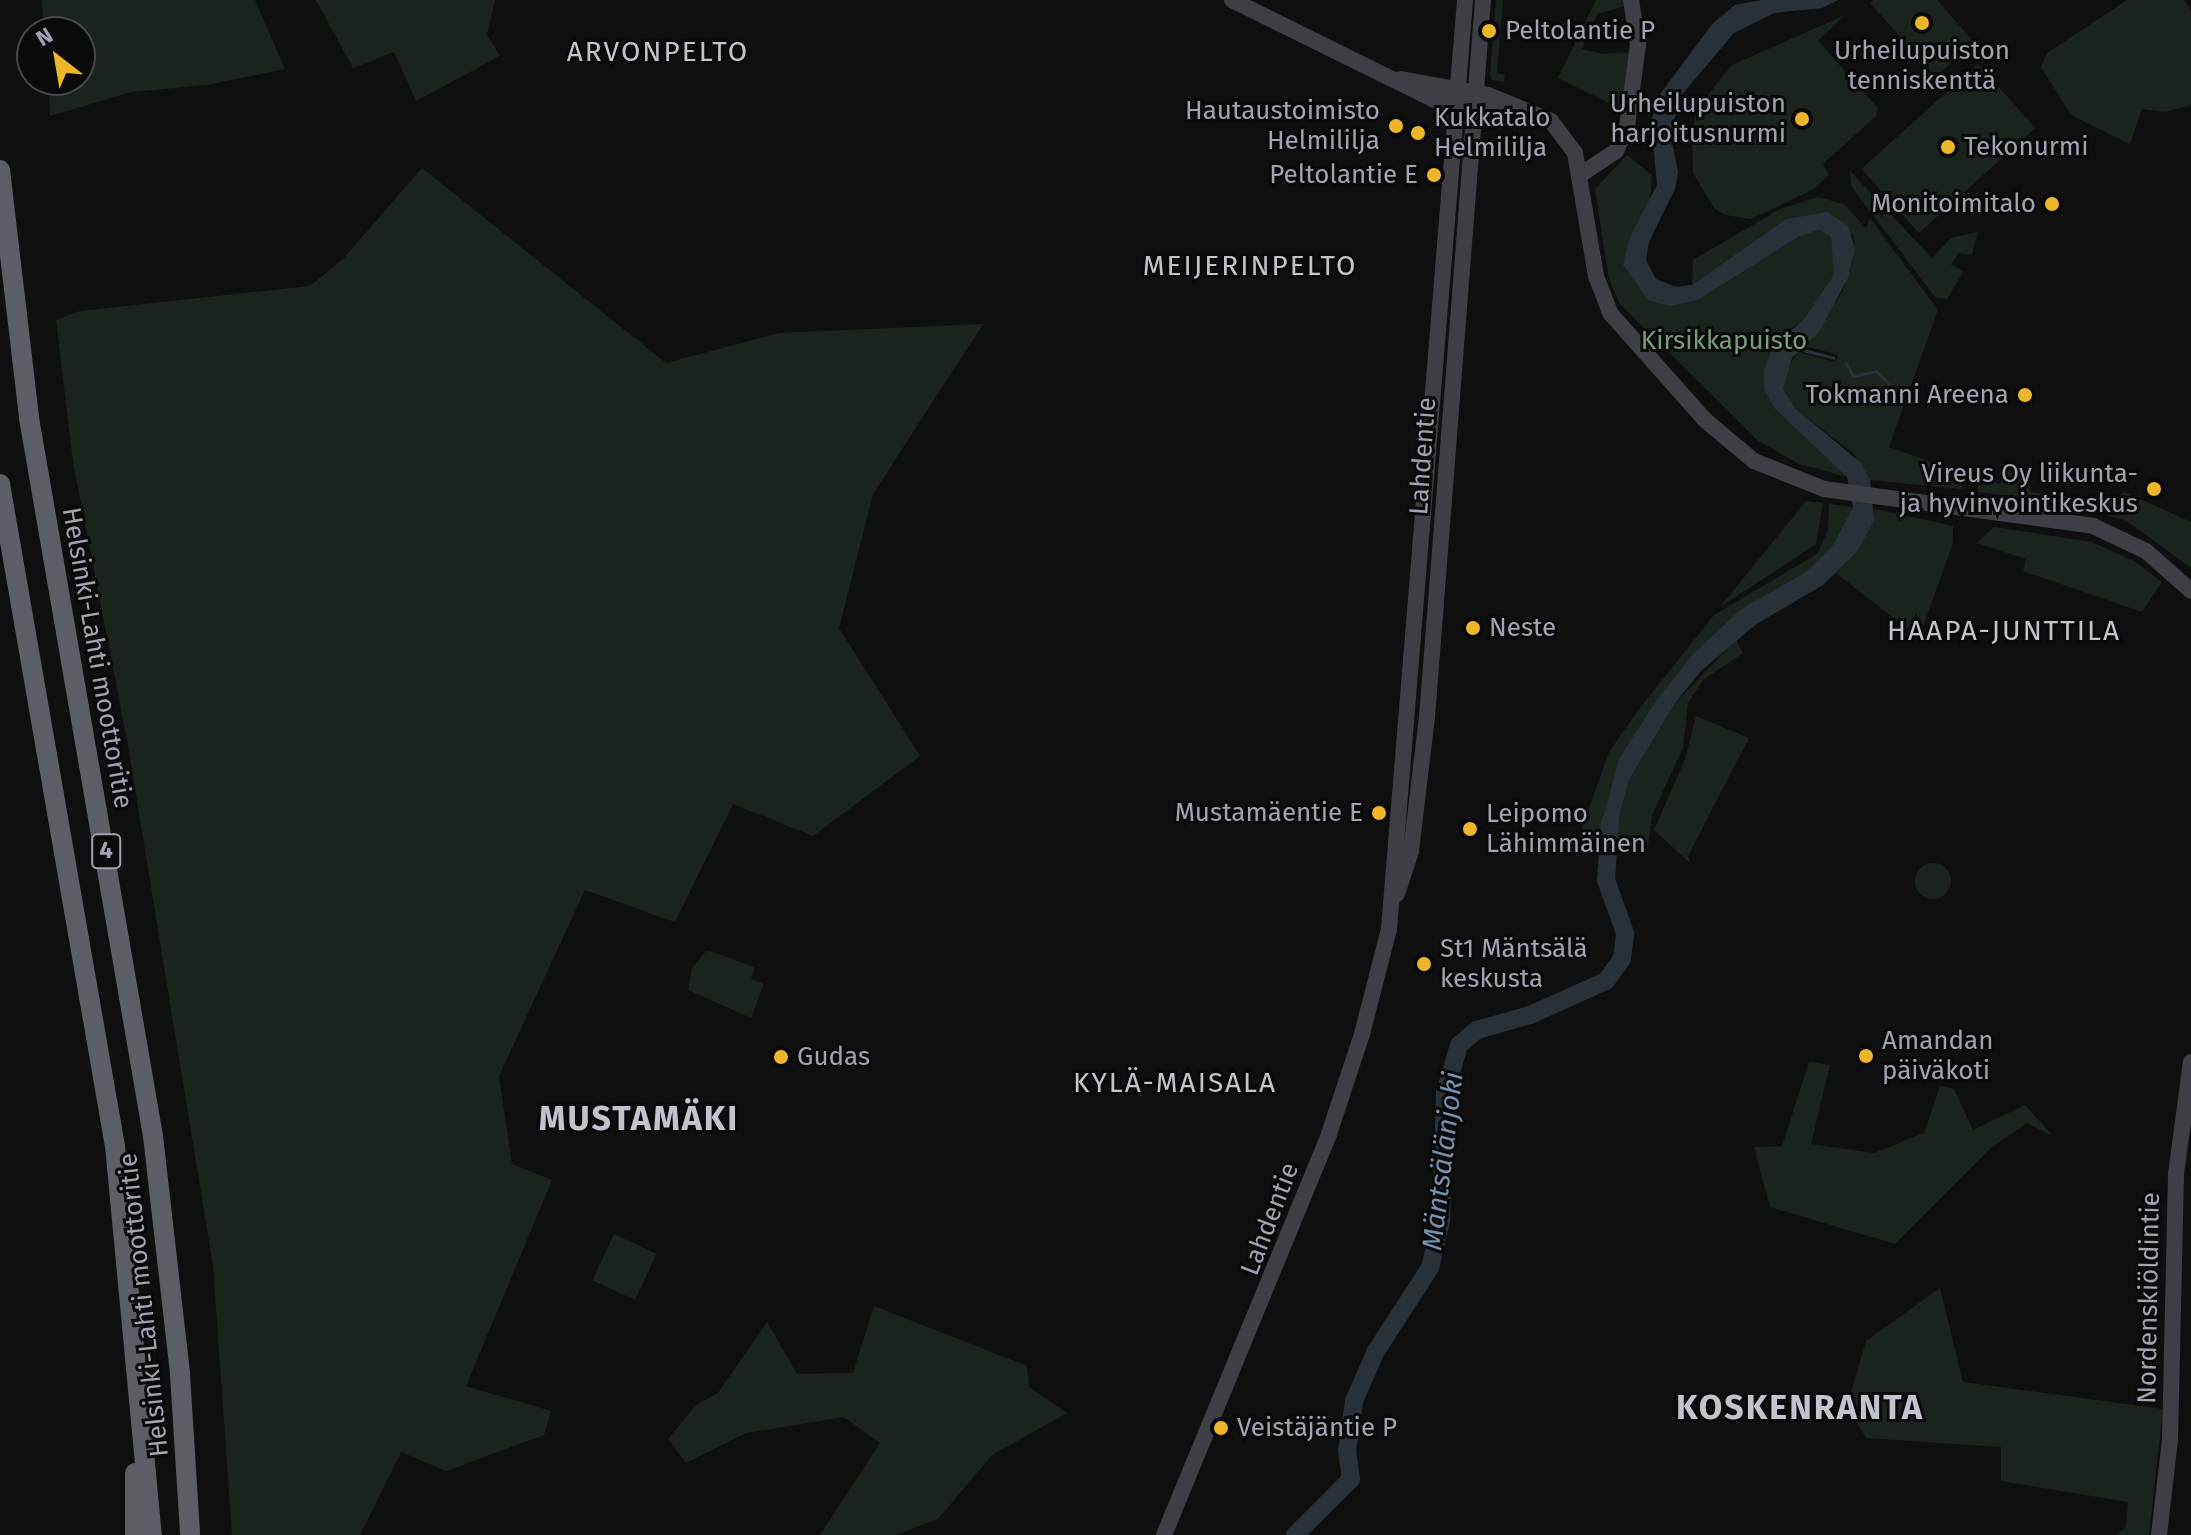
<!DOCTYPE html>
<meta charset="utf-8">
<style>
body{margin:0}
#map{position:relative;width:2191px;height:1535px;overflow:hidden;background:#0f0f10;font-family:"Fira Sans",sans-serif}
div>[style]{position:absolute}
.green>*{inset:0;background:#1b231d;transform-origin:0 0}
.round{border-radius:50%}
.water>*{inset:0;background:#293138}
.stream>*{height:3px;margin:-1.5px;padding:0 1.5px;transform-origin:1.5px;border-radius:1.5px;background:#293138}
.river>*{height:18px;margin:-9px;padding:0 9px;transform-origin:9px;border-radius:9px;background:#293138}
.secondary>*{height:16px;margin:-8px;padding:0 8px;transform-origin:8px;border-radius:8px;background:#3e3f45}
.highway>*{height:20px;margin:-10px;padding:0 10px;transform-origin:10px;border-radius:10px;background:#5c5e66}
.dots>*{width:22px;height:22px;translate:-50% -50%;box-sizing:border-box;border:4px solid #0a0a0b;border-radius:50%}
span{translate:-50% -50%;white-space:nowrap;text-align:center;line-height:1.15;-webkit-text-stroke:6px #0a0a0b;paint-order:stroke}
.shield-label span{padding:2px 6px;background:#0a0a0b;border:2px solid;border-radius:6px;-webkit-text-stroke-width:0}
.shield-label{font-size:24px;color:#a0a4b1;font-weight:700}
.poi-label{font-size:26px;color:#a0a4b1}
.left{translate:0 -50%;text-align:left}
.right{translate:-100% -50%;text-align:right}
.park-label{font-size:26px;color:#779c7b}
.street-label{font-size:26px;color:#a0a4b1}
.neighbourhood-label{font-size:28px;color:#c1c4cd;letter-spacing:2px}
.water-label{font-size:28px;color:#7790ac;font-style:italic}
.district-label{font-size:34px;color:#c1c4cd;font-weight:700;letter-spacing:2px}
.north{position:absolute;left:16px;top:16px;width:80px;height:80px;box-sizing:border-box;background:#0a0a0b;border:2px solid #46484d;border-radius:50%;rotate:329deg;font-size:22px;font-weight:700;line-height:32px;text-align:center;color:#a0a4b1}
.north::after{content:'';display:block;margin:auto;width:28px;height:36px;background:#edb62a;clip-path:polygon(50% 0,100% 100%,50% 72%,0 100%)}
</style>
<div id="map">
<div class="green">
<i style="clip-path:polygon(42px 0,255px 0,285px 69px,207px 85px,132px 92px,50px 116px,48px 80px,80px 80px,80px 32px,44px 32px)"></i>
<i style="clip-path:polygon(316px 0,495px 0,487px 35px,500px 56px,416px 101px,394px 52px,353px 68px)"></i>
<i style="clip-path:polygon(1496px 0,1503px 0,1497px 73px,1505px 75px,1504px 82px,1492px 80px,1490px 74px)"></i>
<i style="clip-path:polygon(1596px 0,1623px 0,1625px 6px,1597px 14px,1582px 49px,1603px 54px,1632px 52px,1623px 110px,1558px 78px)"></i>
<i style="clip-path:polygon(1874px 0,1937px 0,1974px 42px,1936px 77px,1870px 3px)"></i>
<i style="clip-path:polygon(2127px 0,2184px 0,2191px 12px,2191px 105px,2166px 112px,2142px 109px,2130px 144px,2071px 115px,2041px 67px,2047px 53px)"></i>
<i style="clip-path:polygon(1845px 15px,1818px 41px,1878px 108px,1876px 116px,1823px 164px,1829px 175px,1814px 189px,1751px 219px,1725px 215px,1714px 208px,1693px 173px,1692px 131px,1698px 107px,1732px 65px)"></i>
<i style="left:1978px;top:64px;width:86px;height:157px;rotate:48deg"></i>
<i style="clip-path:polygon(1627px 155px,1652px 175px,1650px 203px,1629px 239px,1649px 301px,1671px 306px,1698px 300px,1800px 236px,1819px 230px,1831px 237px,1835px 275px,1804px 319px,1787px 332px,1775px 409px,1848px 477px,1799px 464px,1757px 440px,1620px 304px,1609px 280px,1595px 189px)"></i>
<i style="clip-path:polygon(422px 168px,666px 363px,779px 333px,983px 324px,873px 494px,839px 628px,920px 756px,813px 836px,733px 804px,675px 922px,585px 890px,499px 1076px,512px 1164px,552px 1180px,466px 1386px,551px 1411px,544px 1435px,446px 1471px,401px 1452px,360px 1535px,232px 1535px,213px 1266px,127px 740px,73px 462px,56px 320px,80px 311px,310px 286px,342px 260px)"></i>
<i style="clip-path:polygon(1850px 171px,1932px 258px,1951px 238px,1978px 232px,1972px 255px,1958px 253px,1951px 265px,1964px 271px,1947px 299px,1935px 297px,1851px 186px)"></i>
<i style="clip-path:polygon(1818px 197px,1844px 204px,1866px 228px,1870px 218px,1938px 310px,1889px 447px,1965px 474px,1961px 489px,1870px 480px,1853px 453px,1796px 409px,1783px 389px,1786px 371px,1798px 352px,1835px 362px,1838px 355px,1805px 346px,1842px 293px,1853px 262px,1854px 235px,1786px 219px,1692px 285px,1693px 260px,1780px 209px)"></i>
<i style="clip-path:polygon(2019px 467px,2028px 471px,2031px 492px,2106px 502px,2125px 492px,2191px 522px,2191px 568px,2127px 521px,2070px 504px,1978px 492px,1978px 478px,2000px 484px,2003px 474px)"></i>
<i style="clip-path:polygon(1806px 501px,1823px 503px,1816px 544px,1720px 607px)"></i>
<i style="clip-path:polygon(1829px 504px,1853px 507px,1833px 545px,1806px 572px,1741px 609px,1694px 653px,1618px 760px,1596px 846px,1578px 839px,1609px 752px,1639px 709px,1714px 615px,1817px 554px,1828px 530px)"></i>
<i style="clip-path:polygon(1875px 509px,1953px 526px,1953px 543px,1919px 638px,1836px 573px,1857px 552px)"></i>
<i style="clip-path:polygon(1994px 527px,2092px 542px,2134px 561px,2162px 582px,2142px 612px,2023px 571px,2026px 559px,1977px 543px)"></i>
<i style="clip-path:polygon(1736px 640px,1743px 653px,1703px 680px,1688px 703px,1683px 748px,1652px 815px,1648px 846px,1629px 842px,1611px 847px,1629px 780px,1675px 703px)"></i>
<i style="clip-path:polygon(1696px 716px,1749px 738px,1688px 856px,1691px 864px,1654px 830px,1685px 759px)"></i>
<i class="round" style="left:1915px;top:863px;width:36px;height:36px"></i>
<i style="clip-path:polygon(707px 950px,755px 967px,751px 979px,764px 984px,751px 1018px,688px 990px,692px 968px)"></i>
<i style="clip-path:polygon(1809px 1062px,1830px 1065px,1811px 1144px,1874px 1153px,1924px 1133px,1940px 1086px,1954px 1089px,1973px 1130px,2025px 1105px,2053px 1136px,2027px 1123px,1991px 1148px,1895px 1244px,1770px 1207px,1754px 1147px,1782px 1146px)"></i>
<i style="left:614px;top:1234px;width:47px;height:51px;rotate:25deg"></i>
<i style="clip-path:polygon(1940px 1288px,1963px 1382px,2163px 1409px,2149px 1535px,2116px 1535px,2126px 1527px,2128px 1502px,2001px 1481px,2001px 1447px,1866px 1438px,1847px 1406px,1866px 1341px)"></i>
<i style="clip-path:polygon(874px 1306px,1027px 1366px,1029px 1387px,1067px 1413px,992px 1455px,938px 1519px,895px 1535px,820px 1535px,880px 1443px,844px 1417px,746px 1433px,686px 1463px,668px 1439px,695px 1406px,718px 1393px,767px 1322px,797px 1374px,853px 1373px)"></i>
</div>
<div class="water">
<i style="clip-path:polygon(1762px 0,1838px 0,1822px 8px,1774px 13px,1734px 33px,1679px 98px,1671px 137px,1678px 172px,1675px 189px,1649px 242px,1646px 260px,1656px 279px,1676px 287px,1692px 285px,1786px 219px,1828px 212px,1848px 226px,1855px 249px,1848px 278px,1819px 332px,1792px 358px,1783px 389px,1796px 409px,1860px 462px,1870px 480px,1874px 520px,1857px 552px,1823px 585px,1755px 625px,1701px 671px,1675px 703px,1629px 780px,1611px 847px,1596px 846px,1618px 760px,1656px 701px,1694px 653px,1741px 609px,1806px 572px,1833px 545px,1853px 507px,1847px 477px,1775px 409px,1764px 389px,1764px 370px,1773px 347px,1804px 319px,1834px 275px,1831px 237px,1819px 230px,1800px 236px,1698px 300px,1671px 306px,1649px 301px,1623px 265px,1629px 239px,1657px 185px,1651px 121px,1661px 93px,1713px 23px,1735px 5px)"></i>
</div>
<div class="stream">
<i style="left:1799px;top:349px;width:36px;rotate:14deg"></i>
<i style="left:1846px;top:363px;width:15px;rotate:62deg"></i>
<i style="left:1853px;top:376px;width:24px;rotate:-12deg"></i>
<i style="left:1876px;top:371px;width:18px;rotate:45deg"></i>
</div>
<div class="river">
<i style="left:1295px;top:1535px;width:79px;rotate:-45deg"></i>
<i style="left:1351px;top:1479px;width:28px;rotate:-98deg"></i>
<i style="left:1347px;top:1451px;width:50px;rotate:-82deg"></i>
<i style="left:1354px;top:1401px;width:55px;rotate:-66.3deg"></i>
<i style="left:1376px;top:1351px;width:99px;rotate:-57deg"></i>
<i style="left:1430px;top:1268px;width:48px;rotate:-76.8deg"></i>
<i style="left:1441px;top:1221px;width:128px;rotate:-88.2deg"></i>
<i style="left:1445px;top:1093px;width:50px;rotate:-73.7deg"></i>
<i style="left:1459px;top:1045px;width:23px;rotate:-40deg"></i>
<i style="left:1477px;top:1030px;width:55px;rotate:-15.8deg"></i>
<i style="left:1530px;top:1015px;width:83px;rotate:-24.1deg"></i>
<i style="left:1606px;top:981px;width:27px;rotate:-54deg"></i>
<i style="left:1622px;top:959px;width:26px;rotate:-83deg"></i>
<i style="left:1625px;top:933px;width:56px;rotate:-109.7deg"></i>
<i style="left:1606px;top:880px;width:58px;rotate:-86.1deg"></i>
</div>
<div class="secondary">
<i style="left:1232px;top:0;width:225px;rotate:26.3deg"></i>
<i style="left:1434px;top:100px;width:54px;rotate:8.6deg"></i>
<i style="left:1487px;top:108px;width:27px;rotate:-4deg"></i>
<i style="left:1401px;top:79px;width:88px;rotate:10.4deg"></i>
<i style="left:1488px;top:95px;width:68px;rotate:22.4deg"></i>
<i style="left:1551px;top:121px;width:40px;rotate:53deg"></i>
<i style="left:1575px;top:153px;width:125px;rotate:80.3deg"></i>
<i style="left:1596px;top:276px;width:40px;rotate:69deg"></i>
<i style="left:1610px;top:313px;width:143px;rotate:48.4deg"></i>
<i style="left:1705px;top:420px;width:64px;rotate:39.9deg"></i>
<i style="left:1754px;top:461px;width:75px;rotate:21.8deg"></i>
<i style="left:1824px;top:489px;width:272px;rotate:7.8deg"></i>
<i style="left:2093px;top:526px;width:59px;rotate:25.3deg"></i>
<i style="left:2146px;top:551px;width:60px;rotate:41.6deg"></i>
<i style="left:1580px;top:175px;width:43px;rotate:-33.7deg"></i>
<i style="left:1616px;top:151px;width:26px;rotate:-65deg"></i>
<i style="left:1627px;top:127px;width:83px;rotate:-82.4deg"></i>
<i style="left:1638px;top:45px;width:46px;rotate:-98.8deg"></i>
<i style="left:1397px;top:894px;width:45px;rotate:-72deg"></i>
<i style="left:1411px;top:851px;width:135px;rotate:-83.2deg"></i>
<i style="left:1427px;top:717px;width:719px;rotate:-85.53deg"></i>
<i style="left:1164px;top:1535px;width:434px;rotate:-67.6deg"></i>
<i style="left:1329px;top:1134px;width:105px;rotate:-71.7deg"></i>
<i style="left:1362px;top:1034px;width:108px;rotate:-75.6deg"></i>
<i style="left:1389px;top:929px;width:932px;rotate:-85.32deg"></i>
<i style="left:2159px;top:1535px;width:96px;rotate:-83.4deg"></i>
<i style="left:2170px;top:1440px;width:266px;rotate:-88.7deg"></i>
<i style="left:2176px;top:1174px;width:113px;rotate:-82.4deg"></i>
</div>
<div class="highway">
<i style="left:0;top:170px;width:250px;rotate:83.3deg"></i>
<i style="left:29px;top:418px;width:729px;rotate:80.2deg"></i>
<i style="left:153px;top:1136px;width:240px;rotate:83.5deg"></i>
<i style="left:180px;top:1374px;width:161px;rotate:86.4deg"></i>
<i style="left:0;top:484px;width:672px;rotate:80.15deg"></i>
<i style="left:115px;top:1146px;width:391px;rotate:84.6deg"></i>
<i style="left:135px;top:1473px;width:62px;rotate:90deg"></i>
</div>
<div class="dots">
<i style="left:1922px;top:23px;background:#edb62a"></i>
<i style="left:1489px;top:31px;background:#edb62a"></i>
<i style="left:1802px;top:119px;background:#edb62a"></i>
<i style="left:1396px;top:126px;background:#edb62a"></i>
<i style="left:1418px;top:133px;background:#edb62a"></i>
<i style="left:1948px;top:147px;background:#edb62a"></i>
<i style="left:1434px;top:175px;background:#edb62a"></i>
<i style="left:2052px;top:204px;background:#edb62a"></i>
<i style="left:2025px;top:395px;background:#edb62a"></i>
<i style="left:2154px;top:489px;background:#edb62a"></i>
<i style="left:1473px;top:628px;background:#edb62a"></i>
<i style="left:1379px;top:813px;background:#edb62a"></i>
<i style="left:1470px;top:829px;background:#edb62a"></i>
<i style="left:1424px;top:964px;background:#edb62a"></i>
<i style="left:1866px;top:1056px;background:#edb62a"></i>
<i style="left:781px;top:1057px;background:#edb62a"></i>
<i style="left:1221px;top:1428px;background:#edb62a"></i>
</div>
<div class="shield-label">
<span style="left:106px;top:851px">4</span>
</div>
<div class="poi-label">
<span class="left" style="left:1505px;top:31px">Peltolantie P</span>
<span style="left:1922px;top:66px">Urheilupuiston<br>tenniskenttä</span>
<span class="right" style="left:1786px;top:119px">Urheilupuiston<br>harjoitusnurmi</span>
<span class="right" style="left:1380px;top:126px">Hautaustoimisto<br>Helmililja</span>
<span class="left" style="left:1434px;top:133px">Kukkatalo<br>Helmililja</span>
<span class="left" style="left:1964px;top:147px">Tekonurmi</span>
<span class="right" style="left:1418px;top:175px">Peltolantie E</span>
<span class="right" style="left:2036px;top:204px">Monitoimitalo</span>
<span class="right" style="left:2009px;top:395px">Tokmanni Areena</span>
<span class="right" style="left:2138px;top:489px">Vireus Oy liikunta-<br>ja hyvinvointikeskus</span>
<span class="left" style="left:1489px;top:628px">Neste</span>
<span class="right" style="left:1363px;top:813px">Mustamäentie E</span>
<span class="left" style="left:1486px;top:829px">Leipomo<br>Lähimmäinen</span>
<span class="left" style="left:1440px;top:964px">St1 Mäntsälä<br>keskusta</span>
<span class="left" style="left:1882px;top:1056px">Amandan<br>päiväkoti</span>
<span class="left" style="left:797px;top:1057px">Gudas</span>
<span class="left" style="left:1237px;top:1428px">Veistäjäntie P</span>
</div>
<div class="park-label">
<span style="left:1724px;top:341px">Kirsikkapuisto</span>
</div>
<div class="street-label">
<span style="left:1423px;top:456px;rotate:-86deg">Lahdentie</span>
<span style="left:97px;top:658px;rotate:80deg">Helsinki-Lahti moottoritie</span>
<span style="left:1270px;top:1219px;rotate:-69deg">Lahdentie</span>
<span style="left:2149px;top:1298px;rotate:-89deg">Nordenskiöldintie</span>
<span style="left:144px;top:1305px;rotate:-96deg">Helsinki-Lahti moottoritie</span>
</div>
<div class="neighbourhood-label">
<span style="left:658px;top:52px">ARVONPELTO</span>
<span style="left:1250px;top:266px">MEIJERINPELTO</span>
<span style="left:2004px;top:631px">HAAPA-JUNTTILA</span>
<span style="left:1175px;top:1083px">KYLÄ-MAISALA</span>
</div>
<div class="water-label">
<span style="left:1443px;top:1161px;rotate:-83deg">Mäntsälänjoki</span>
</div>
<div class="district-label">
<span style="left:639px;top:1119px">MUSTAMÄKI</span>
<span style="left:1800px;top:1408px">KOSKENRANTA</span>
</div>
<div class="north">N</div>
</div>
